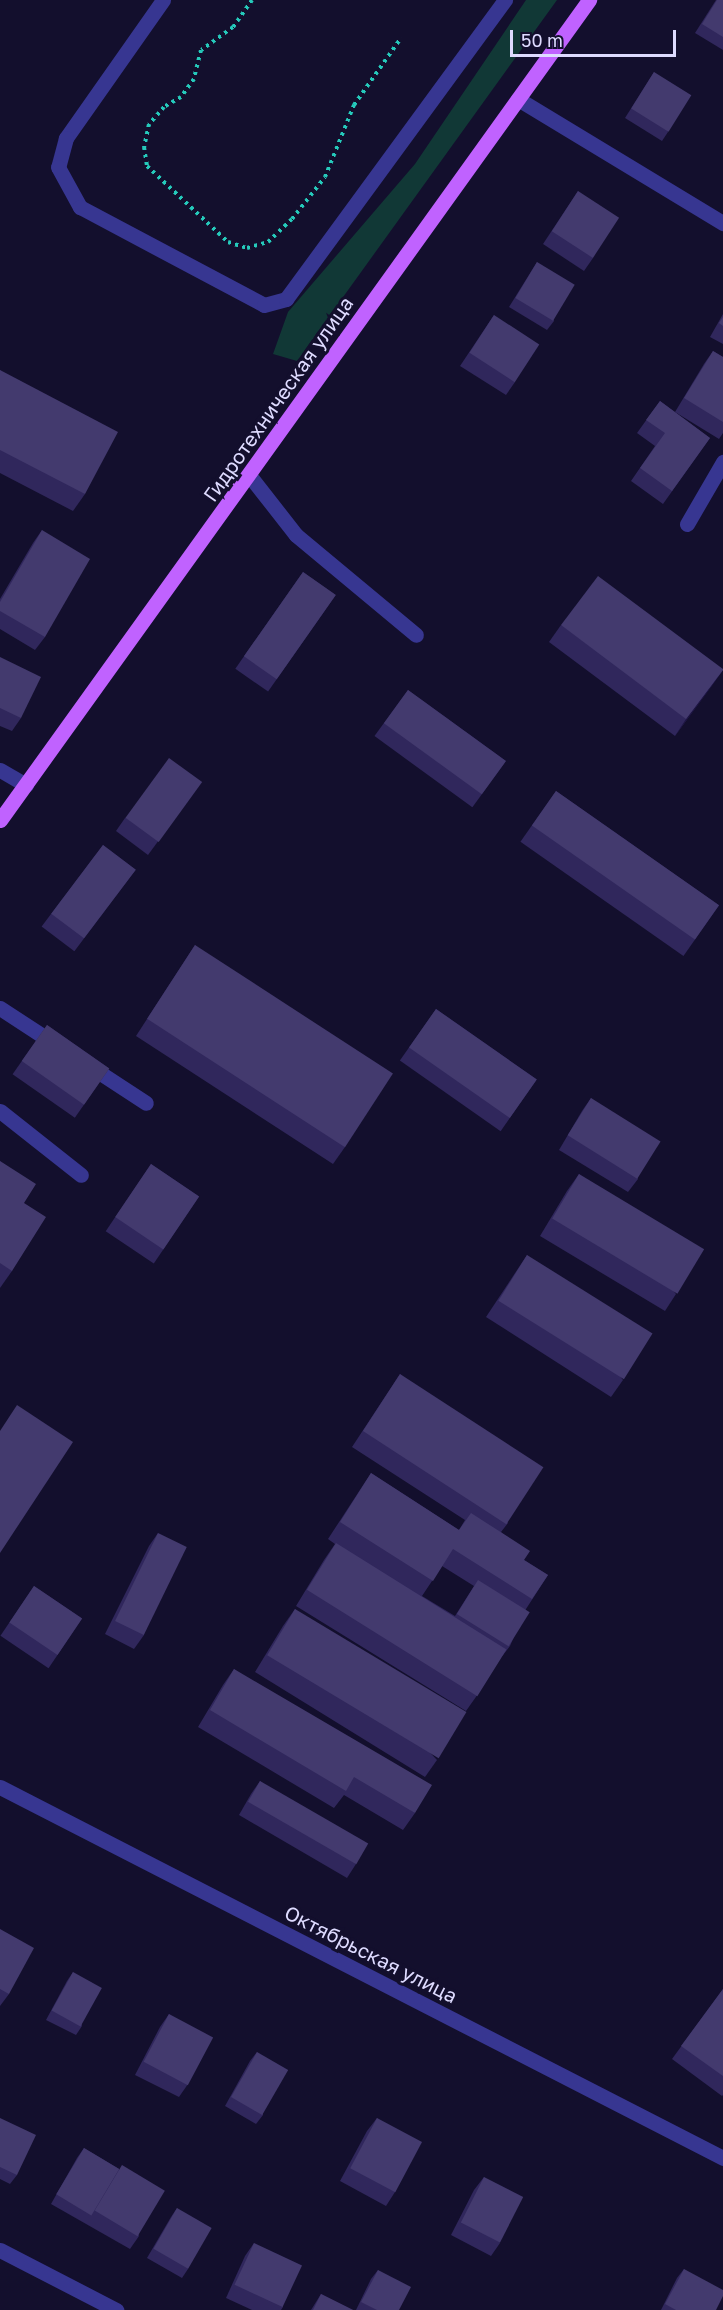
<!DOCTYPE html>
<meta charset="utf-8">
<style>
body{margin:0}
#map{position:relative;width:723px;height:2310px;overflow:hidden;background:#130f2d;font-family:"Golos Text",sans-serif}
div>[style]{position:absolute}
.green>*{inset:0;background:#113836}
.path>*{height:4px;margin-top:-2px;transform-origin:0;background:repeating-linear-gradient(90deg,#25cabb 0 3px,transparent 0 7.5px)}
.minor>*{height:15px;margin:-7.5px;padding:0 7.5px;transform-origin:7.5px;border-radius:7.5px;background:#373691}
.major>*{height:15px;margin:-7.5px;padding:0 7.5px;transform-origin:7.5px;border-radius:7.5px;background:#c062ff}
.wall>*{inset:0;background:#30275c;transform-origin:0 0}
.shaded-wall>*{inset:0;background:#1d1542}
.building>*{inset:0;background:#433a6e;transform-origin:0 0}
span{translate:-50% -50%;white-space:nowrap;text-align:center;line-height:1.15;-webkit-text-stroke:6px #130f2d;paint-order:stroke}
.street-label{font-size:20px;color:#dedbff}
.scale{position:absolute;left:510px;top:30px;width:166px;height:27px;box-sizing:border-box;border:3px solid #dedbff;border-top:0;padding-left:8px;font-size:18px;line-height:21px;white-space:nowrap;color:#dedbff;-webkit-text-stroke:4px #130f2d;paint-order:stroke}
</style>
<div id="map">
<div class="green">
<i style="clip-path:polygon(526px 0,557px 0,297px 361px,273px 354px,288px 312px,415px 164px)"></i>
</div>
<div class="path">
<i style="left:252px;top:0;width:33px;rotate:125deg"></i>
<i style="left:233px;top:27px;width:39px;rotate:144deg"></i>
<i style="left:201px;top:50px;width:30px;rotate:104deg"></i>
<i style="left:194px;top:79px;width:22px;rotate:126deg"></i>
<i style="left:181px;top:97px;width:20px;rotate:150deg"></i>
<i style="left:164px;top:107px;width:23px;rotate:131deg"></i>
<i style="left:149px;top:124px;width:24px;rotate:102deg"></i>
<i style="left:144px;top:147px;width:19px;rotate:81deg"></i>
<i style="left:147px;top:166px;width:111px;rotate:43.2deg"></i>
<i style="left:228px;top:242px;width:20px;rotate:18deg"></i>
<i style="left:247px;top:248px;width:22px;rotate:-16deg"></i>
<i style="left:268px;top:242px;width:33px;rotate:-44deg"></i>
<i style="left:292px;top:219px;width:53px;rotate:-51.8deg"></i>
<i style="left:325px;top:177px;width:78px;rotate:-68.1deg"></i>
<i style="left:354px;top:105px;width:82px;rotate:-55deg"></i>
</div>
<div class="minor">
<i style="left:163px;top:0;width:169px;rotate:125.1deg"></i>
<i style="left:66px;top:138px;width:30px;rotate:105deg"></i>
<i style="left:58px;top:167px;width:46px;rotate:61.2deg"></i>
<i style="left:80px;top:207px;width:208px;rotate:28deg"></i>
<i style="left:264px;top:305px;width:23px;rotate:-15deg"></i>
<i style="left:286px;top:299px;width:371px;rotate:-53.8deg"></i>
<i style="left:518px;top:99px;width:240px;rotate:31.2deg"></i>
<i style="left:249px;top:475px;width:76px;rotate:51.9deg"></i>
<i style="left:296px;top:535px;width:156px;rotate:39.8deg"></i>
<i style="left:687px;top:524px;width:72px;rotate:-59.9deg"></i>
<i style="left:0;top:770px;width:30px;rotate:30deg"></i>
<i style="left:0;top:1008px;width:66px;rotate:33.2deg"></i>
<i style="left:88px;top:1065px;width:69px;rotate:33.2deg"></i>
<i style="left:0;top:1111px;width:103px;rotate:38.3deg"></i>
<i style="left:0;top:1787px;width:813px;rotate:27.16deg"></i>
<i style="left:0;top:2250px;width:131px;rotate:27.3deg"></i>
</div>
<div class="major">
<i style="left:0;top:820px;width:1010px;rotate:-54.31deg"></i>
</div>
<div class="wall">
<i style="clip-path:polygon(716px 0,723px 0,723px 50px,695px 33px)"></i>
<i style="clip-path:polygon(654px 72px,668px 132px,662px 141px,625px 118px)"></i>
<i style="clip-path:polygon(578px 191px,593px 258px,584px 271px,543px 244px)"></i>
<i style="clip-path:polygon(537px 262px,554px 321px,547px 330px,509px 307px)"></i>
<i style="clip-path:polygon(723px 314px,723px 344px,710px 337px)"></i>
<i style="clip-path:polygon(494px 315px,515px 382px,506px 395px,460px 366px)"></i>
<i style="clip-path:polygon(713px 351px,723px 357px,723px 433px,719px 439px,675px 412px,704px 364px)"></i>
<i style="clip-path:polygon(0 370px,85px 494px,73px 511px,0 473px)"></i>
<i style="clip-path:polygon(660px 401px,710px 438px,663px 504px,631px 481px,655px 446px,637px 433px)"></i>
<i style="clip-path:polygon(42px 530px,45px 637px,35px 650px,0 629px,0 599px,33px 543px)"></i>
<i style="left:303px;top:572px;width:40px;height:118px;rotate:35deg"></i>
<i style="clip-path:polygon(561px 625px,723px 670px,675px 736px,549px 642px)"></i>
<i style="clip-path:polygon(0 657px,21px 718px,12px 731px,0 726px)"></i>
<i style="left:408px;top:690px;width:121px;height:57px;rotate:36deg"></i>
<i style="left:556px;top:791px;width:199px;height:62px;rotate:35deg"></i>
<i style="clip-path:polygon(192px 795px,148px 855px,116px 831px,125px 818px)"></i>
<i style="left:103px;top:845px;width:41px;height:102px;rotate:37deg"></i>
<i style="clip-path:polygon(195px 945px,345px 1147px,333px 1164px,136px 1036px)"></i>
<i style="left:436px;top:1009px;width:123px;height:63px;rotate:35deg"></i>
<i style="left:47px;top:1025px;width:76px;height:60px;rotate:35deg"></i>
<i style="clip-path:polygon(591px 1098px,638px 1179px,628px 1192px,559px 1150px,582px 1111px)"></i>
<i style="clip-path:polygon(0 1161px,24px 1203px,12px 1271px,0 1288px)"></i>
<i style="left:151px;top:1164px;width:58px;height:81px;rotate:34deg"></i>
<i style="clip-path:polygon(579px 1174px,676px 1294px,665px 1311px,540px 1236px,567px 1191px)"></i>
<i style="clip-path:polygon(527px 1255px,623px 1380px,611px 1397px,486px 1317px)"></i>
<i style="clip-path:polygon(evenodd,400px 1374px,508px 1523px,501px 1532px,524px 1560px,548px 1575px,526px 1609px,510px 1646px,500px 1659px,478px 1694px,466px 1711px,296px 1606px,324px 1560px,335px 1544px,328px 1539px,371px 1473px,459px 1530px,465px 1520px,352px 1447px,400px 1374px,442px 1566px,474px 1586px,455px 1616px,422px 1596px,442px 1566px)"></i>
<i style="clip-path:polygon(158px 1533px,144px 1635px,134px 1649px,105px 1634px,149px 1546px)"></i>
<i style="left:34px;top:1586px;width:58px;height:60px;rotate:34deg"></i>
<i style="clip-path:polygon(295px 1609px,437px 1760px,425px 1777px,255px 1672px,283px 1626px)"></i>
<i style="clip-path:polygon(234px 1669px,415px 1813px,403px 1830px,344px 1795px,334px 1808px,198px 1727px,223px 1685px)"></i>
<i style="clip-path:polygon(260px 1781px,356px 1864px,347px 1878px,239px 1815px,251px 1794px)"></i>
<i style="clip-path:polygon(0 1929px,9px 1994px,0 2006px)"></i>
<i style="clip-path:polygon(73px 1972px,82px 2026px,76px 2035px,46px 2020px,67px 1981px)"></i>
<i style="clip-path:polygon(723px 1989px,723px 2095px,722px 2096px,672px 2059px)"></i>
<i style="clip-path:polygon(169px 2014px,188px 2084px,179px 2097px,135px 2075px,160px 2027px)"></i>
<i style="clip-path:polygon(257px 2052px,263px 2115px,256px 2124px,225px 2106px,250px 2061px)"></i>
<i style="clip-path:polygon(0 2118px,17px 2175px,10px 2184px,0 2179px)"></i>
<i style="clip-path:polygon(377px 2118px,395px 2192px,386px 2206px,340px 2181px,367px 2131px)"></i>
<i style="clip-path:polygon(84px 2148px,119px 2169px,139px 2236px,130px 2249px,51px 2204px,77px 2158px)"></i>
<i style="clip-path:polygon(484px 2177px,500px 2243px,491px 2256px,451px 2235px,474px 2190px)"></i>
<i style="clip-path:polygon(177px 2208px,188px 2269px,182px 2278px,147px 2258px,171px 2217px)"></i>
<i style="clip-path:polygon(254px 2243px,283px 2307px,281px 2310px,252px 2310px,226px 2298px,245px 2256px)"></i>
<i style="clip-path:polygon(684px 2269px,716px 2310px,661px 2310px,677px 2278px)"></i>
<i style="clip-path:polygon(378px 2270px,399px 2310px,356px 2310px,371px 2279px)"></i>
<i style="clip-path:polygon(321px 2294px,353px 2310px,311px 2310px)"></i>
</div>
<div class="shaded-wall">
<i style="clip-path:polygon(723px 670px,712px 686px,675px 736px,686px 719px)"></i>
</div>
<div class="building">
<i style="clip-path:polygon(717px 0,723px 0,723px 37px,702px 24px)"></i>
<i style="left:654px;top:72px;width:44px;height:43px;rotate:32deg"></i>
<i style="left:578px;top:191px;width:49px;height:48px;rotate:33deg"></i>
<i style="left:537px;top:262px;width:44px;height:42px;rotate:31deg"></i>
<i style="left:494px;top:315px;width:54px;height:45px;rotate:33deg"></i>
<i style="clip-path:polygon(723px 317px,723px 326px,719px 323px)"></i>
<i style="clip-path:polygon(713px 351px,723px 357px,723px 422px,684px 398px)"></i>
<i style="clip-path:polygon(0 370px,118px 432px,85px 494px,0 450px)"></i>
<i style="clip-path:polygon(660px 401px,710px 438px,672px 491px,640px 468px,665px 433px,646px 420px)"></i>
<i style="clip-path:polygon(42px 530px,90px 559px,45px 637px,0 611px,0 602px)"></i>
<i style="left:303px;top:572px;width:40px;height:103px;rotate:35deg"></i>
<i style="clip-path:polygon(598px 576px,723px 669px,723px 670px,686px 719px,561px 625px)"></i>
<i style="clip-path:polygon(0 657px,41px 677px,21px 718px,0 708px)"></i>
<i style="left:408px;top:690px;width:121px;height:41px;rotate:36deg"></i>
<i style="left:169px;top:758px;width:41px;height:74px;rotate:36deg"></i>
<i style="left:556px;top:791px;width:199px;height:42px;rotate:35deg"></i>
<i style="left:103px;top:845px;width:41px;height:86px;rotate:37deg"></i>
<i style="left:195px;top:945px;width:236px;height:88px;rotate:33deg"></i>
<i style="left:436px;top:1009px;width:123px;height:47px;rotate:35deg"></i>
<i style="left:47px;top:1025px;width:76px;height:44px;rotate:35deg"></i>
<i style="left:591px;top:1098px;width:82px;height:44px;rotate:32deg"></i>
<i style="clip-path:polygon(0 1161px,36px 1184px,24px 1203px,46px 1217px,12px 1271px,0 1263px)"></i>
<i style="left:151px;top:1164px;width:58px;height:64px;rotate:34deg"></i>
<i style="left:579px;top:1174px;width:146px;height:52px;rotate:31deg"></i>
<i style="left:527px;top:1255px;width:148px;height:54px;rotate:32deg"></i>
<i style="left:400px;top:1374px;width:171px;height:68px;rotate:33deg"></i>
<i style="clip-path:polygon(17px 1405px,73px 1442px,0 1553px,0 1431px)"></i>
<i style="clip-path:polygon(371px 1473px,459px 1530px,471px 1513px,530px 1551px,524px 1560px,548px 1575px,532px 1599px,453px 1549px,433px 1581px,340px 1522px)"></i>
<i style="left:158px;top:1533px;width:32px;height:98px;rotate:26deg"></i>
<i style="left:336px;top:1543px;width:201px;height:55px;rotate:32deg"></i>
<i style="left:478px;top:1580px;width:61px;height:40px;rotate:32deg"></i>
<i style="left:34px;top:1586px;width:58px;height:44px;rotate:34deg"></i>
<i style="left:295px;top:1609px;width:200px;height:54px;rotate:31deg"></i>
<i style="clip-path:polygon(234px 1669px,432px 1785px,415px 1813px,354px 1777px,346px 1791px,210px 1710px)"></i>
<i style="left:260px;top:1781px;width:125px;height:24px;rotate:30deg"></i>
<i style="clip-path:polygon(0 1929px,34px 1948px,9px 1994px,0 1989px)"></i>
<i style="left:73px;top:1972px;width:33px;height:44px;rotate:29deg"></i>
<i style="clip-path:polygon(723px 1989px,723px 2076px,681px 2046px)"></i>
<i style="left:169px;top:2014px;width:50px;height:54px;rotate:28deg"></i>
<i style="left:257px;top:2052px;width:36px;height:52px;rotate:30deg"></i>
<i style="clip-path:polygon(0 2118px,36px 2135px,17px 2175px,0 2167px)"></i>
<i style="left:377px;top:2118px;width:51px;height:57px;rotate:28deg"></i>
<i style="left:84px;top:2148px;width:41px;height:54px;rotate:31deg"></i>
<i style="left:122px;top:2165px;width:50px;height:53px;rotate:31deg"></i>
<i style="left:484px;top:2177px;width:44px;height:51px;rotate:27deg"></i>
<i style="left:177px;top:2208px;width:40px;height:47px;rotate:30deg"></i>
<i style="left:254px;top:2243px;width:53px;height:46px;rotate:25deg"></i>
<i style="clip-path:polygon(684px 2269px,723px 2290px,723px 2296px,716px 2310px,676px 2310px,665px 2304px)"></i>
<i style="clip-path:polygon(378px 2270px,411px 2287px,399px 2310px,377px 2310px,361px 2302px)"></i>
<i style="clip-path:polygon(321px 2294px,353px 2310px,313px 2310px)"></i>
</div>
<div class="street-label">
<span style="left:278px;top:399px;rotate:-55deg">Гидротехническая улица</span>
<span style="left:371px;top:1954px;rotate:27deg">Октябрьская улица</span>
</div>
<div class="scale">50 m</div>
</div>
